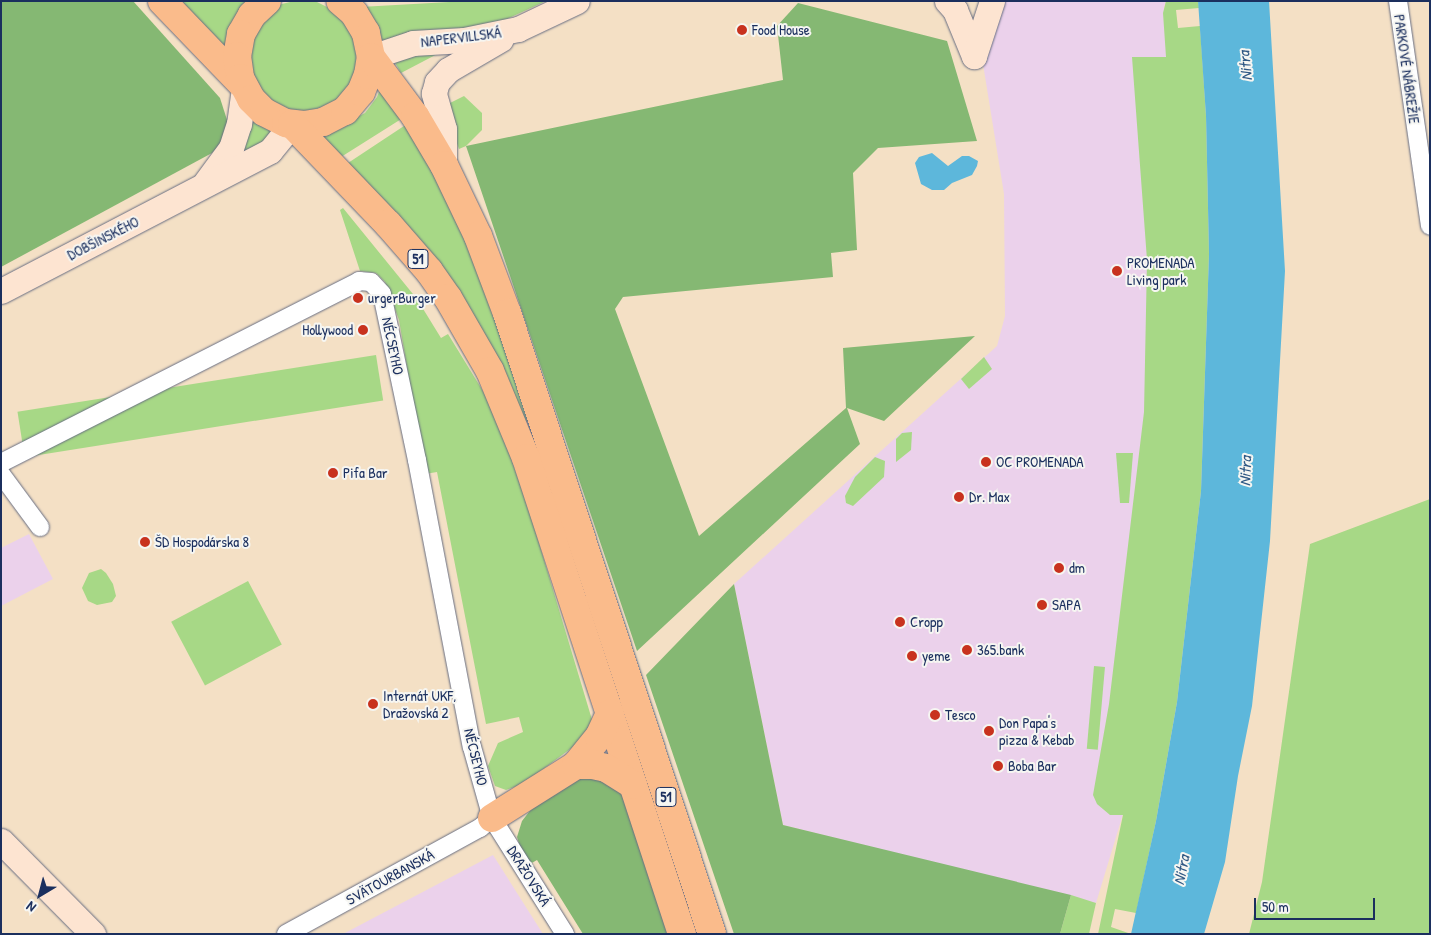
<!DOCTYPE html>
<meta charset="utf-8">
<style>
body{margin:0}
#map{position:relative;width:1431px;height:935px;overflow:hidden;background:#f4e0c5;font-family:"Patrick Hand",sans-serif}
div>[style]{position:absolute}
.built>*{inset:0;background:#ebd1eb}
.green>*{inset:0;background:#a7d886;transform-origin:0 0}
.forest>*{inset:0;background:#85b873}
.water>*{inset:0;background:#5db7db}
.roads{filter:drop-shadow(0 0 1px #676d82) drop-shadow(0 0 1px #676d82)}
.street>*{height:18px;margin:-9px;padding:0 9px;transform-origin:9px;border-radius:9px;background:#fff}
.secondary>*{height:25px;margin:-12.5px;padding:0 12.5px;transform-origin:12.5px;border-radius:12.5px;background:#fde4d1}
.primary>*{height:28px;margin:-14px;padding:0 14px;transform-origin:14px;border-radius:14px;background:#fabb8b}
.dots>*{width:14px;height:14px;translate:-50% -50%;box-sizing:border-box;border:2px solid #f6f6f2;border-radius:50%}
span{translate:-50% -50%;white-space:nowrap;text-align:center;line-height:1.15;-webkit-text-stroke:4px #f6f6f2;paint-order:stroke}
.shield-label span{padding:1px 4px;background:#f6f6f2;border:1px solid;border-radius:4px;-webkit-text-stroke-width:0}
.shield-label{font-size:14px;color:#1b2f5e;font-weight:700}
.poi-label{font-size:15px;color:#1b2f5e}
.left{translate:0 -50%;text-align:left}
.right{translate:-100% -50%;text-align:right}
.street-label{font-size:15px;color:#1b2f5e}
.water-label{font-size:16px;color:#2f5884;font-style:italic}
.frame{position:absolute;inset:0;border:2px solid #1b2f5e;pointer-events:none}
.north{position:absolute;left:15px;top:870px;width:50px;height:50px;-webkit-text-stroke:4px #f6f6f2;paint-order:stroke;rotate:217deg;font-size:14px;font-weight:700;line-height:20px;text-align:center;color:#1b2f5e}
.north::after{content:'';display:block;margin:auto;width:18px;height:22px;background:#1b2f5e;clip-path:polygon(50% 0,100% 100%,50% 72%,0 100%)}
.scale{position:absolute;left:1254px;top:898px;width:121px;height:22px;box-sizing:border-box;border:2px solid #1b2f5e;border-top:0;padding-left:6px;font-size:15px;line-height:18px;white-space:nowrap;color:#1b2f5e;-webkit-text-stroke:4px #f6f6f2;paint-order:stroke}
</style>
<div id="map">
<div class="built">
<i style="clip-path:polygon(998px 1px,1166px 1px,1164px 7px,1170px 124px,1123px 814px,1096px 903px,783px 825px,734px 584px,997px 346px,1005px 316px,1004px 194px,983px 64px)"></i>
<i style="clip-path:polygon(29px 534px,53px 579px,1px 606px,1px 548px)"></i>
<i style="clip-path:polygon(493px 855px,543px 934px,343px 934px)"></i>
</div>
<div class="green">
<i style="clip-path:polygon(174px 1px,251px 1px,226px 54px)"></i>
<i style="clip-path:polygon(294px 1px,317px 2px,335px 11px,348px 23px,356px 39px,359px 57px,356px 75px,335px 104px,302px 115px,268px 103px,246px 71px,250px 32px,278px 5px)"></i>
<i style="clip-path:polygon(467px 1px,546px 1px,479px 32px,386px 47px,360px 7px)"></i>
<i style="clip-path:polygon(1166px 1px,1198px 1px,1199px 8px,1176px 10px,1178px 28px,1200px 26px,1206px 116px,1209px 254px,1201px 491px,1177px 702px,1156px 821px,1136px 913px,1115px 909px,1111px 927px,1131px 934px,1098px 934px,1123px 815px,1110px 815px,1097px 804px,1093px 795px,1109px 704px,1144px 412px,1147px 260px,1132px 57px,1166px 57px,1163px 13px)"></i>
<i style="clip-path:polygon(445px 50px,401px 73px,394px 61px,411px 52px)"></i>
<i style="clip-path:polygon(382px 84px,406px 116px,341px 157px,321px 136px,365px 113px,377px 97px)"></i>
<i style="clip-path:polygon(464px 96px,482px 113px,482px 130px,466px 146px,459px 149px,444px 106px)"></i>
<i style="clip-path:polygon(247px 116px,278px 133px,242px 154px)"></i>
<i style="clip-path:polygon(410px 122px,479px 263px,531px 421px,524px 422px,498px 360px,480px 326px,446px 273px,348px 163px)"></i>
<i style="clip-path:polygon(343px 208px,417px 299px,441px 338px,448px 334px,494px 409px,530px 513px,593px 723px,585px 738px,523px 784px,506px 790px,495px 786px,488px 766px,498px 743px,523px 732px,519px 717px,486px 724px,437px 472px,425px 474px,399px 320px,385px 282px,376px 273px,360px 271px,340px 210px)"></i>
<i style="left:376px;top:355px;width:46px;height:363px;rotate:81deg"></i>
<i style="clip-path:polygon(984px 357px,992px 369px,969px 389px,961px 379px)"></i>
<i style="clip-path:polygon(912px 432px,911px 450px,896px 462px,896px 439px,902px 433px)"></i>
<i style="clip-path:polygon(1116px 453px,1133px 453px,1129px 503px,1120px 503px)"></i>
<i style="clip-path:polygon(875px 457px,885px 461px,884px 477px,853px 506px,846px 503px,845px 496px,855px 477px)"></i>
<i style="clip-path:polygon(1430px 499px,1430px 934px,1249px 934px,1262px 882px,1310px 544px)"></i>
<i style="clip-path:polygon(101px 569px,106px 573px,113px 584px,116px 596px,112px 602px,97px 605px,88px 601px,82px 588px,89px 573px)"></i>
<i style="left:248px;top:581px;width:72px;height:87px;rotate:62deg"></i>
<i style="left:1094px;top:666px;width:11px;height:83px;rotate:5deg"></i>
<i style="clip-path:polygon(1071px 895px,1096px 903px,1089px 934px,1060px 934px)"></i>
</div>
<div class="forest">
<i style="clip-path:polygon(1px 1px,133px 1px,220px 98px,228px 123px,224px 140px,212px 153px,1px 267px)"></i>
<i style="clip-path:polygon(798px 3px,947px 41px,977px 141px,878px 148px,853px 173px,857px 250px,831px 253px,833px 277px,623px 297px,615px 309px,699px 536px,846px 408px,843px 348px,975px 336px,884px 421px,847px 408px,860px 444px,637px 651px,466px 146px,783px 80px,777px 26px)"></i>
<i style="clip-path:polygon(734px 584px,783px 825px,1071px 895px,1060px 934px,734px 934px,646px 675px)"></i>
<i style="clip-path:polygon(592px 772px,612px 778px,627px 803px,669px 934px,583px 934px,537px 860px,530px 864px,521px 850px,517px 837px,522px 821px,536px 803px)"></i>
</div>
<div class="water">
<i style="clip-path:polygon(1198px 1px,1269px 1px,1285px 271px,1270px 541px,1252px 706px,1238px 776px,1225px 862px,1204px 934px,1131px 934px,1156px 821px,1177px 702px,1201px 491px,1209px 254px,1206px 116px)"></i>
<i style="clip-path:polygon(932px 153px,948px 166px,962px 156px,969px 156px,978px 161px,977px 166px,972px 175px,952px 183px,944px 190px,932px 190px,921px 184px,915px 163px,919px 157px)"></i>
</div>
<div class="roads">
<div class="street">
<i style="left:1398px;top:1px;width:227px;rotate:81.9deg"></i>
<i style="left:1px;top:463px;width:402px;rotate:-26.9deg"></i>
<i style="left:359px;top:281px;width:12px;rotate:5deg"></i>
<i style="left:371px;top:282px;width:16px;rotate:47deg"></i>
<i style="left:382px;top:294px;width:170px;rotate:78.1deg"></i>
<i style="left:417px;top:460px;width:292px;rotate:79.2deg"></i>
<i style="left:472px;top:747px;width:74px;rotate:74.3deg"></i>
<i style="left:492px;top:818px;width:137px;rotate:57.8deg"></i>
<i style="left:1px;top:474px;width:66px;rotate:53.7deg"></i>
<i style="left:286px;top:934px;width:221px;rotate:-28.7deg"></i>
<i style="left:480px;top:828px;width:16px;rotate:-40deg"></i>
</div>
<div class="secondary">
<i style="left:947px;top:1px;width:12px;rotate:48deg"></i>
<i style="left:955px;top:10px;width:50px;rotate:67.6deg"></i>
<i style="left:974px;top:56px;width:58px;rotate:-71.9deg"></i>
<i style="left:371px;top:57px;width:44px;rotate:-18.4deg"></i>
<i style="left:413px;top:43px;width:51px;rotate:-3.4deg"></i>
<i style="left:464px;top:40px;width:55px;rotate:-11.5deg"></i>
<i style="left:518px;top:29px;width:65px;rotate:-25.4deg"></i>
<i style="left:444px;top:165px;width:36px;rotate:-90deg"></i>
<i style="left:444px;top:129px;width:37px;rotate:-106deg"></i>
<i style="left:434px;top:93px;width:11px;rotate:-75deg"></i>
<i style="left:437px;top:82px;width:16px;rotate:-47deg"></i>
<i style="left:448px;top:70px;width:61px;rotate:-30.3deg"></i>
<i style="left:206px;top:182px;width:42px;rotate:-53.7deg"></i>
<i style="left:231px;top:148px;width:25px;rotate:-72deg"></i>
<i style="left:239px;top:124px;width:35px;rotate:-82deg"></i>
<i style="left:1px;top:291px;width:303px;rotate:-27.5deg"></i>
<i style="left:270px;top:151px;width:35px;rotate:-51deg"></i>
<i style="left:1px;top:841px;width:131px;rotate:45.3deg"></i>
</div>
<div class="primary">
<i style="left:162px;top:1px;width:115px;rotate:46.1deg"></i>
<i style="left:267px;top:1px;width:21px;rotate:137deg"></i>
<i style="left:252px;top:15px;width:22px;rotate:120deg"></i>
<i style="left:241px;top:34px;width:22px;rotate:100deg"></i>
<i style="left:237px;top:56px;width:22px;rotate:82deg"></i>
<i style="left:240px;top:78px;width:24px;rotate:62deg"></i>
<i style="left:251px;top:99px;width:18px;rotate:45deg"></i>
<i style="left:264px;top:112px;width:25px;rotate:27deg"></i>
<i style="left:286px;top:123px;width:18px;rotate:6deg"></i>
<i style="left:304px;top:125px;width:19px;rotate:-9deg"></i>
<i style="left:323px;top:122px;width:25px;rotate:-27deg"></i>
<i style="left:345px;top:111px;width:25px;rotate:-50deg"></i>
<i style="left:361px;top:92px;width:18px;rotate:-68deg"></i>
<i style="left:368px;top:75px;width:18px;rotate:-81deg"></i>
<i style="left:371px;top:57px;width:25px;rotate:-102deg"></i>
<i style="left:366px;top:33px;width:23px;rotate:-121deg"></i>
<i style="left:354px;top:13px;width:18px;rotate:-139deg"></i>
<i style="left:371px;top:57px;width:74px;rotate:53.3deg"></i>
<i style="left:415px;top:116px;width:57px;rotate:59.4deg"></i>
<i style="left:444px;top:165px;width:79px;rotate:64.4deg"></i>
<i style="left:478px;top:236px;width:82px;rotate:69.4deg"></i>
<i style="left:507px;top:313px;width:654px;rotate:71.73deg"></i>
<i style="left:292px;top:124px;width:139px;rotate:46.2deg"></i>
<i style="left:388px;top:224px;width:62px;rotate:48.9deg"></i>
<i style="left:429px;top:271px;width:33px;rotate:55deg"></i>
<i style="left:448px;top:298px;width:84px;rotate:60.1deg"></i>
<i style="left:490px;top:371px;width:94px;rotate:67.5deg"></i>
<i style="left:526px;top:458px;width:501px;rotate:71.85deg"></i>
<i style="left:576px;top:765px;width:17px"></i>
<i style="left:593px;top:765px;width:13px;rotate:13deg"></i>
<i style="left:606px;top:768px;width:32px;rotate:32deg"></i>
<i style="left:492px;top:818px;width:99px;rotate:-32.2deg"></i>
<i style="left:576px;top:765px;width:36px;rotate:-51deg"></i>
<i style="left:599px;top:737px;width:26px;rotate:-65deg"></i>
</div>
</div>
<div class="dots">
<i style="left:742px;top:30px;background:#c8321e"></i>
<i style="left:1117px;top:271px;background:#c8321e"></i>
<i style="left:358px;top:298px;background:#c8321e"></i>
<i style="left:363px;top:330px;background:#c8321e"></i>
<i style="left:986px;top:462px;background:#c8321e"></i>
<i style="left:333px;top:473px;background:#c8321e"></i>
<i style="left:959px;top:497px;background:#c8321e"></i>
<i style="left:145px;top:542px;background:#c8321e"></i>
<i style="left:1059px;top:568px;background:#c8321e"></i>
<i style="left:1042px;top:605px;background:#c8321e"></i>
<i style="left:900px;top:622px;background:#c8321e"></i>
<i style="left:967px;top:650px;background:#c8321e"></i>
<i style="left:912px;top:656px;background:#c8321e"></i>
<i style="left:373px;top:704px;background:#c8321e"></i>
<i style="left:935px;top:715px;background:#c8321e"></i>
<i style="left:989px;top:731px;background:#c8321e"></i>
<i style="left:998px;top:766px;background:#c8321e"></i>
</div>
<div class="shield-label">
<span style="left:418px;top:259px">51</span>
<span style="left:666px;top:797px">51</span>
</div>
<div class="poi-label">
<span class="left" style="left:752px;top:30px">Food House</span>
<span class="left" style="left:1127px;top:271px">PROMENADA<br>Living park</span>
<span class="left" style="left:368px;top:298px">urgerBurger</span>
<span class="right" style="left:353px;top:330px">Hollywood</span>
<span class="left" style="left:996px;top:462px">OC PROMENADA</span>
<span class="left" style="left:343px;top:473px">Pifa Bar</span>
<span class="left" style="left:969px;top:497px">Dr. Max</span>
<span class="left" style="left:155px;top:542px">ŠD Hospodárska 8</span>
<span class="left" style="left:1069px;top:568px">dm</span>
<span class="left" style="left:1052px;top:605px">SAPA</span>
<span class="left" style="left:910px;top:622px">Cropp</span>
<span class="left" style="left:977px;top:650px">365.bank</span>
<span class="left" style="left:922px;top:656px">yeme</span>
<span class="left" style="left:383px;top:704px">Internát UKF,<br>Dražovská 2</span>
<span class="left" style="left:945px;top:715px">Tesco</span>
<span class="left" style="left:999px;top:731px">Don Papa's<br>pizza &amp; Kebab</span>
<span class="left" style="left:1008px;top:766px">Boba Bar</span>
</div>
<div class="street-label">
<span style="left:461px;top:37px;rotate:-7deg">NAPERVILLSKÁ</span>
<span style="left:1407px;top:69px;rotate:82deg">PARKOVÉ NÁBREŽIE</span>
<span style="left:103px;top:238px;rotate:-27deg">DOBŠINSKÉHO</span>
<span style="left:393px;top:346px;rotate:78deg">NÉCSEYHO</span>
<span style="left:476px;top:757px;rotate:76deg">NÉCSEYHO</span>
<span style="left:529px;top:876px;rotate:58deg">DRAŽOVSKÁ</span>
<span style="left:390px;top:877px;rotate:-29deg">SVÄTOURBANSKÁ</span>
</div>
<div class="water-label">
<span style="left:1245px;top:66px;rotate:-96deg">Nitra</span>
<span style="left:1245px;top:471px;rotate:-88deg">Nitra</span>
<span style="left:1181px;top:870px;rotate:-79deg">Nitra</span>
</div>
<div class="frame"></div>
<div class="north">N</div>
<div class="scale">50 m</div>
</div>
